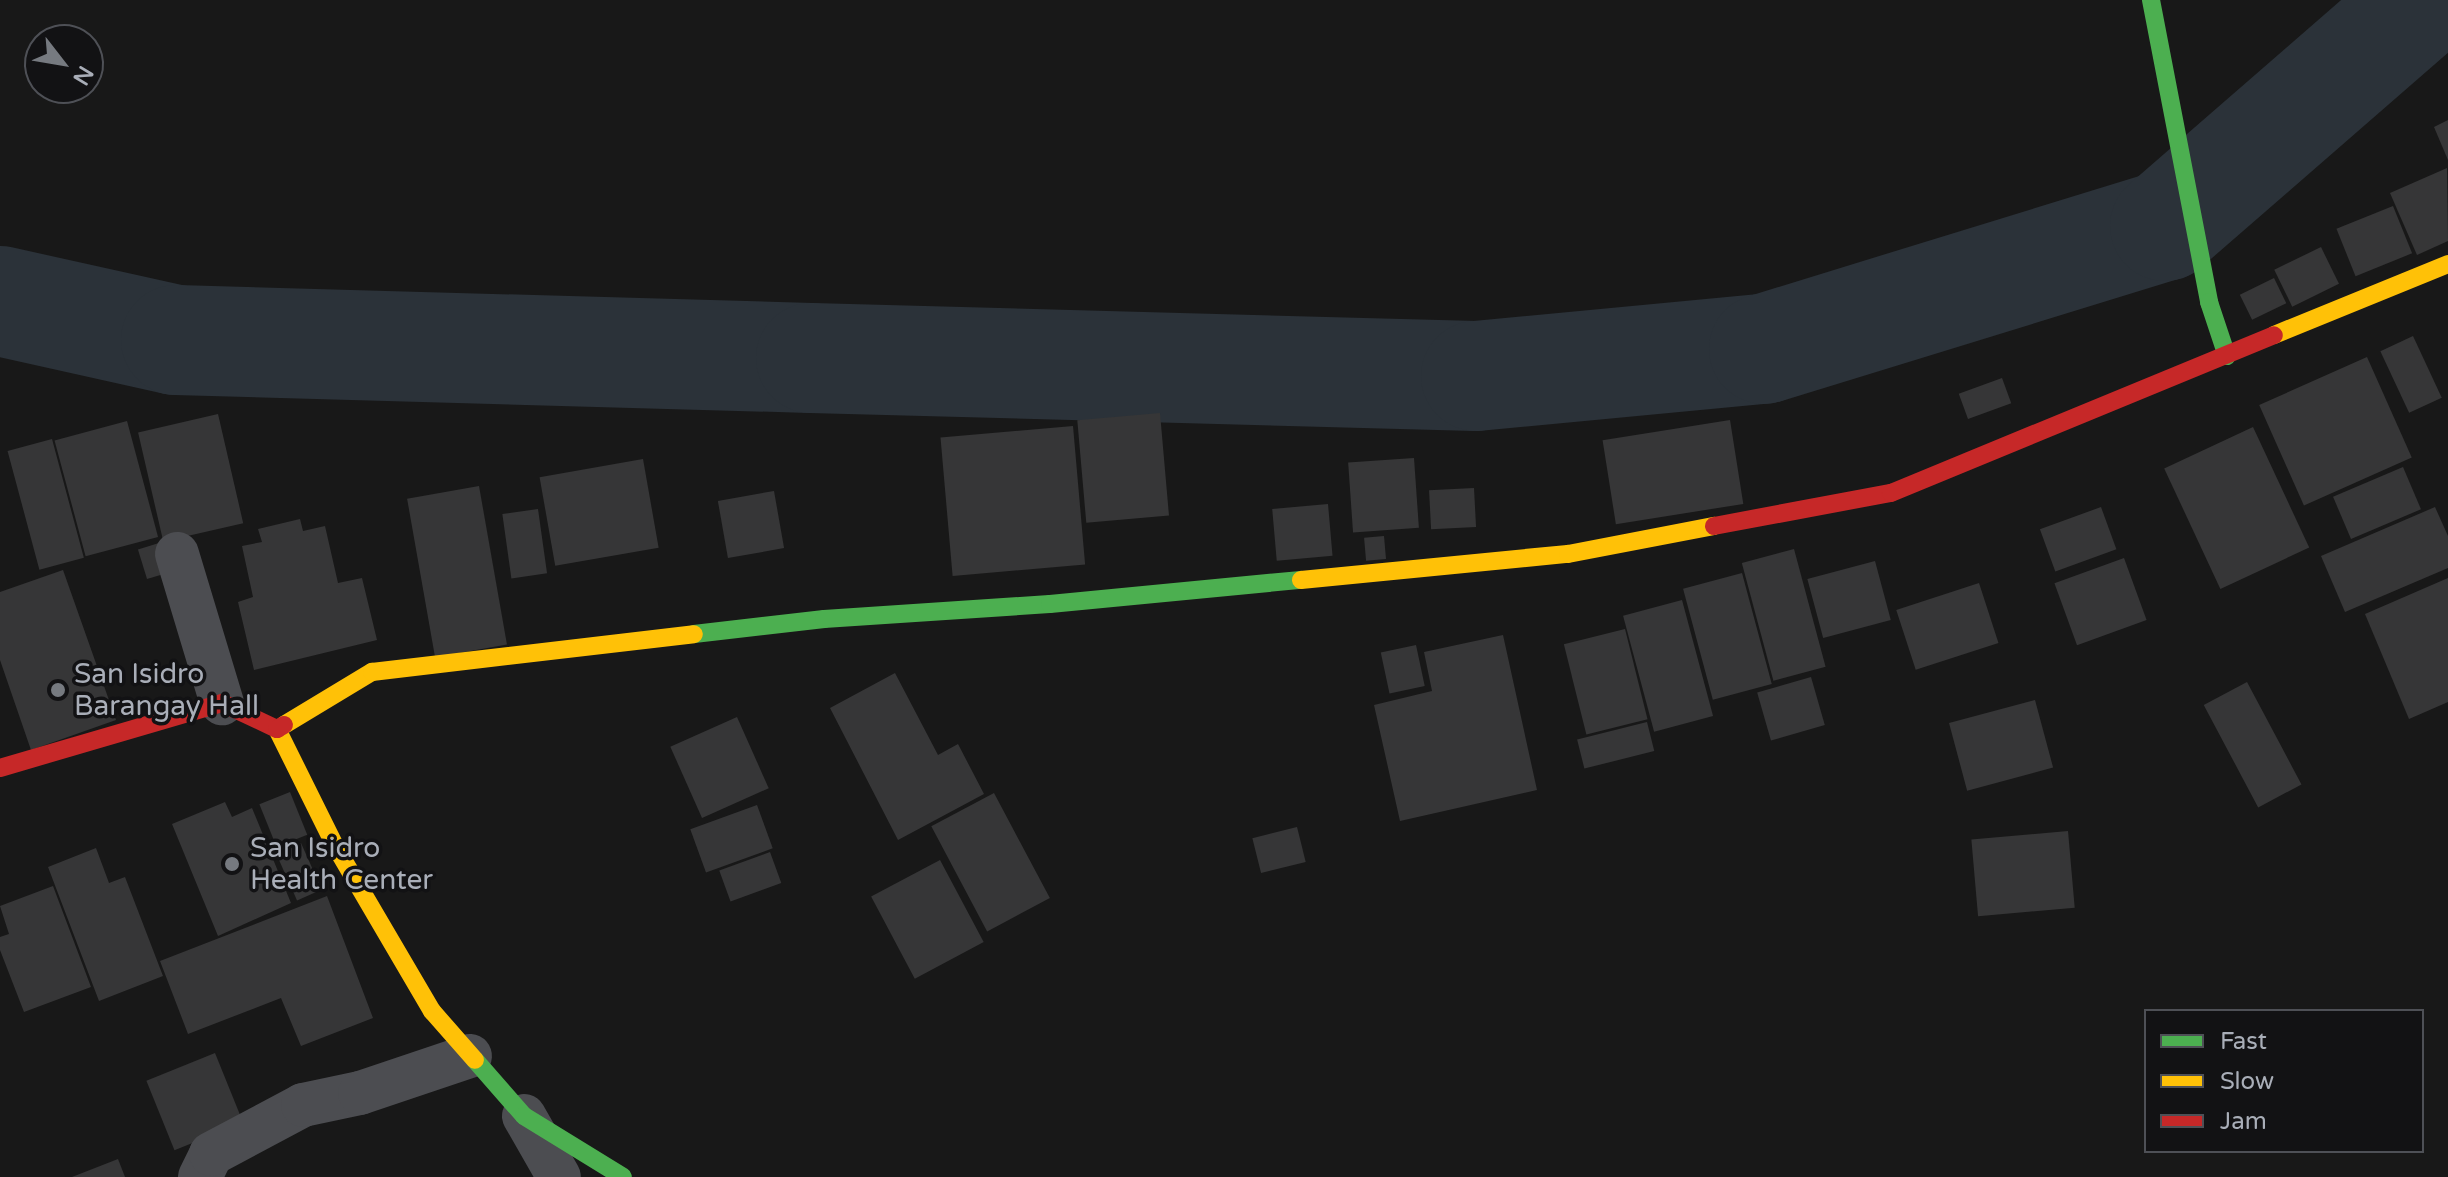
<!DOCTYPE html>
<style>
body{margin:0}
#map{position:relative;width:2448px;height:1177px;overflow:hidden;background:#181818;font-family:"Varela Round",sans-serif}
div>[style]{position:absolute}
.river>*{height:110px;margin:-55px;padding:0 55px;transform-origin:55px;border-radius:55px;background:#2b3239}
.building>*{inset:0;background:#363637;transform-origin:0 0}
.street>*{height:44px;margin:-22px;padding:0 22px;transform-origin:22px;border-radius:22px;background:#4c4d51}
.fast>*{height:18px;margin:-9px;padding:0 9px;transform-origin:9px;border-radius:9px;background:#4caf50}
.slow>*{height:18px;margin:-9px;padding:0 9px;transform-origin:9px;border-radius:9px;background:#ffc107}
.jam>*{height:18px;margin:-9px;padding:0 9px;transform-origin:9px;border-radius:9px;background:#c62828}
.dots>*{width:22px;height:22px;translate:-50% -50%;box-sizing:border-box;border:4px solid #121214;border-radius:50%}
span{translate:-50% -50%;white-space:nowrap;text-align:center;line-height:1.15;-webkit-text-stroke:7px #121214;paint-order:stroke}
.poi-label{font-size:28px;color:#a9aeb8}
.left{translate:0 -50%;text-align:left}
.legend{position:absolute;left:2144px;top:1009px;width:280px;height:144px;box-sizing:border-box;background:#121214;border:2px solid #4e5056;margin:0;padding:10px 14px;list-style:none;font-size:24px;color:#a9aeb8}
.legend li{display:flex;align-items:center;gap:16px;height:40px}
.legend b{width:40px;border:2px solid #4e5056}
.north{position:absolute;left:24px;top:24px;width:80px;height:80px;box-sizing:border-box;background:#121214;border:2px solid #4e5056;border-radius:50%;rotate:121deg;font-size:22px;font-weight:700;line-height:32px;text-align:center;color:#a9aeb8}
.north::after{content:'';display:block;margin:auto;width:28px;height:36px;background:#767a80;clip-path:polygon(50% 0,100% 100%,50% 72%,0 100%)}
</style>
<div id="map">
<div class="river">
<i style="left:0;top:301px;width:180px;rotate:12.5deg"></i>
<i style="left:176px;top:340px;width:635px;rotate:1.62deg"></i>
<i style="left:811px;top:358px;width:665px;rotate:1.55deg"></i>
<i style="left:1476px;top:376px;width:289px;rotate:-5.4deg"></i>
<i style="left:1764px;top:349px;width:419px;rotate:-17.1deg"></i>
<i style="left:2165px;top:226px;width:344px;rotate:-41deg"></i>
</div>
<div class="building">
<i style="clip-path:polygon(2448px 120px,2448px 160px,2434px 127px)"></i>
<i style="clip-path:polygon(2447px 168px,2448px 241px,2417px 255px,2390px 193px)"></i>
<i style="left:2393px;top:206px;width:51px;height:61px;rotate:68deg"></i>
<i style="left:2321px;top:247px;width:41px;height:52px;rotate:64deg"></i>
<i style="left:2274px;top:278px;width:28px;height:38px;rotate:64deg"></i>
<i style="left:2413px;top:336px;width:68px;height:36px;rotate:65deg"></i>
<i style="left:2367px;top:357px;width:110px;height:118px;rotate:66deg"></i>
<i style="left:2002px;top:378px;width:27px;height:46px;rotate:70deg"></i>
<i style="left:1160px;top:413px;width:103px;height:83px;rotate:85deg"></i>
<i style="left:218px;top:414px;width:112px;height:82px;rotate:77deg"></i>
<i style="left:1730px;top:420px;width:85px;height:129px;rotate:81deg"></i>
<i style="left:127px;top:421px;width:120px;height:75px;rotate:75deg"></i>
<i style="left:1073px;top:426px;width:139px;height:133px;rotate:85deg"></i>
<i style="left:2253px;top:427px;width:133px;height:98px;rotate:65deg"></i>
<i style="left:52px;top:439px;width:123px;height:46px;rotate:75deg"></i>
<i style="left:1414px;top:458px;width:70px;height:66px;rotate:86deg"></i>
<i style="left:643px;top:459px;width:90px;height:105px;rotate:80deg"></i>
<i style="left:2403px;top:467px;width:46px;height:76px;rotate:67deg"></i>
<i style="left:479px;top:486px;width:161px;height:73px;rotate:80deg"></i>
<i style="left:1474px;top:488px;width:39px;height:45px;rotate:87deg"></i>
<i style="left:774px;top:491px;width:58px;height:57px;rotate:80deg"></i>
<i style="left:1328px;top:504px;width:52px;height:56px;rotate:85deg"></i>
<i style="left:2101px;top:507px;width:45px;height:65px;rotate:70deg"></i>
<i style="clip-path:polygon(2435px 507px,2448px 536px,2448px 568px,2345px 612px,2321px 556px)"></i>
<i style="left:538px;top:509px;width:65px;height:36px;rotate:82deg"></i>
<i style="clip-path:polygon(300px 519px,303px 531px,325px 526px,338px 583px,362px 578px,377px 640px,254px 670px,238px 602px,253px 597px,242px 546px,262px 542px,258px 529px)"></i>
<i style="left:1384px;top:536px;width:23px;height:20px;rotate:85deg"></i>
<i style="left:159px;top:543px;width:31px;height:22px;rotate:73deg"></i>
<i style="left:1794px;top:549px;width:122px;height:54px;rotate:75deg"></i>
<i style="left:2124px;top:558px;width:66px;height:74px;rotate:70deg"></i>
<i style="left:1875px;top:561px;width:61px;height:70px;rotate:75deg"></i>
<i style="clip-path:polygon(63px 570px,116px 720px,31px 750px,0 660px,0 592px)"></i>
<i style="left:1742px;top:573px;width:115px;height:61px;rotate:75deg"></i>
<i style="clip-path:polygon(2448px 578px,2448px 702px,2409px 719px,2365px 614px)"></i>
<i style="left:1979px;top:583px;width:63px;height:87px;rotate:72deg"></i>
<i style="left:1682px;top:600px;width:120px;height:61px;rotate:75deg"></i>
<i style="left:1625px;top:629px;width:93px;height:63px;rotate:76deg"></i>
<i style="clip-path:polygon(1503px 635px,1537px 790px,1400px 821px,1374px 705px,1432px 691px,1424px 652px)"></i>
<i style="left:1416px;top:645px;width:42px;height:36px;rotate:78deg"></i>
<i style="clip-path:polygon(895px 673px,938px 755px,958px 744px,984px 794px,898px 840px,830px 708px)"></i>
<i style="left:1811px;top:677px;width:50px;height:56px;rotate:74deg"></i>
<i style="left:2247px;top:682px;width:116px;height:49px;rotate:62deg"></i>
<i style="left:2035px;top:700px;width:70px;height:89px;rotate:75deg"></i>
<i style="left:737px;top:717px;width:78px;height:73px;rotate:66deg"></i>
<i style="left:1647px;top:722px;width:30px;height:72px;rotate:76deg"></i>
<i style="left:290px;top:792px;width:46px;height:33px;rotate:68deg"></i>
<i style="left:994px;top:793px;width:119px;height:71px;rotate:62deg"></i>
<i style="clip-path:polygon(225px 802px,232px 817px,252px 808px,291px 903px,218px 936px,172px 824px)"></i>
<i style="left:757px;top:805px;width:46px;height:71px;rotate:70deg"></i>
<i style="left:1297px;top:827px;width:36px;height:46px;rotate:76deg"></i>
<i style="left:2068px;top:831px;width:77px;height:97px;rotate:85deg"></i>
<i style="left:301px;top:843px;width:51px;height:27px;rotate:66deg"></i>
<i style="clip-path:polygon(96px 848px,109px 883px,125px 877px,163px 976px,99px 1001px,48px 867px)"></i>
<i style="left:770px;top:852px;width:33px;height:54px;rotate:70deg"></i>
<i style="left:940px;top:860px;width:93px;height:78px;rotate:62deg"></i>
<i style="clip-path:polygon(53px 886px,91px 987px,24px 1012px,0 950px,0 937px,9px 934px,0 906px)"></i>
<i style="clip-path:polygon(327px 896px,373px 1018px,301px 1046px,281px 998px,188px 1034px,160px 961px)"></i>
<i style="left:215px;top:1053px;width:75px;height:74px;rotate:68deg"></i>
<i style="clip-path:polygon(118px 1159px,125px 1177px,72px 1177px)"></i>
</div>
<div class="street">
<i style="left:177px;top:554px;width:156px;rotate:73.2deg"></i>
<i style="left:524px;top:1116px;width:70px;rotate:60.2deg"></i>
<i style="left:200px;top:1177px;width:25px;rotate:-64deg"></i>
<i style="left:211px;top:1154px;width:104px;rotate:-28deg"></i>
<i style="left:303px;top:1105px;width:58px;rotate:-11.9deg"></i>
<i style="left:360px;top:1093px;width:116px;rotate:-18.6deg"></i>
</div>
<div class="fast">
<i style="left:2151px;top:0;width:308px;rotate:79.1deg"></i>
<i style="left:2209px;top:302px;width:57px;rotate:71.6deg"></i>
<i style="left:694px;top:634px;width:131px;rotate:-6.6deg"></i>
<i style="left:824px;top:619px;width:226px;rotate:-3.8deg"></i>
<i style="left:1050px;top:604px;width:252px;rotate:-5.5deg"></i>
<i style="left:475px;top:1060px;width:74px;rotate:48.8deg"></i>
<i style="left:524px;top:1116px;width:116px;rotate:31.6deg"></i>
</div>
<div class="slow">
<i style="left:2274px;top:335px;width:188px;rotate:-22.2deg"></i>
<i style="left:1301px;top:580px;width:268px;rotate:-5.6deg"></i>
<i style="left:1568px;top:554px;width:149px;rotate:-10.9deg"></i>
<i style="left:284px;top:725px;width:103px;rotate:-31.1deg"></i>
<i style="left:372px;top:672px;width:324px;rotate:-6.7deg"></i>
<i style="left:277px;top:729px;width:128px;rotate:63.6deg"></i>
<i style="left:334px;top:844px;width:194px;rotate:59.6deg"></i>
<i style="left:432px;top:1011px;width:65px;rotate:48.7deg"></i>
</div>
<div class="jam">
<i style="left:1714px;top:526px;width:180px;rotate:-10.6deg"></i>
<i style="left:1891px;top:493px;width:414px;rotate:-22.4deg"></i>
<i style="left:0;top:768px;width:231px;rotate:-16.3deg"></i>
<i style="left:222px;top:703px;width:61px;rotate:25.3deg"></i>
<i style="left:277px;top:729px;width:8px;rotate:-30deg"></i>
</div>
<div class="dots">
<i style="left:58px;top:690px;background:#767a80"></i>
<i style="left:232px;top:864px;background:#767a80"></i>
</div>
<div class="poi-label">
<span class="left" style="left:74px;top:690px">San Isidro<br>Barangay Hall</span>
<span class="left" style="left:250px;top:864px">San Isidro<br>Health Center</span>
</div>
<ul class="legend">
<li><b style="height:10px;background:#4caf50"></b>Fast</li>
<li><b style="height:10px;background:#ffc107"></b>Slow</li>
<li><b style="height:10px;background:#c62828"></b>Jam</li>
</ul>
<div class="north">N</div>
</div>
